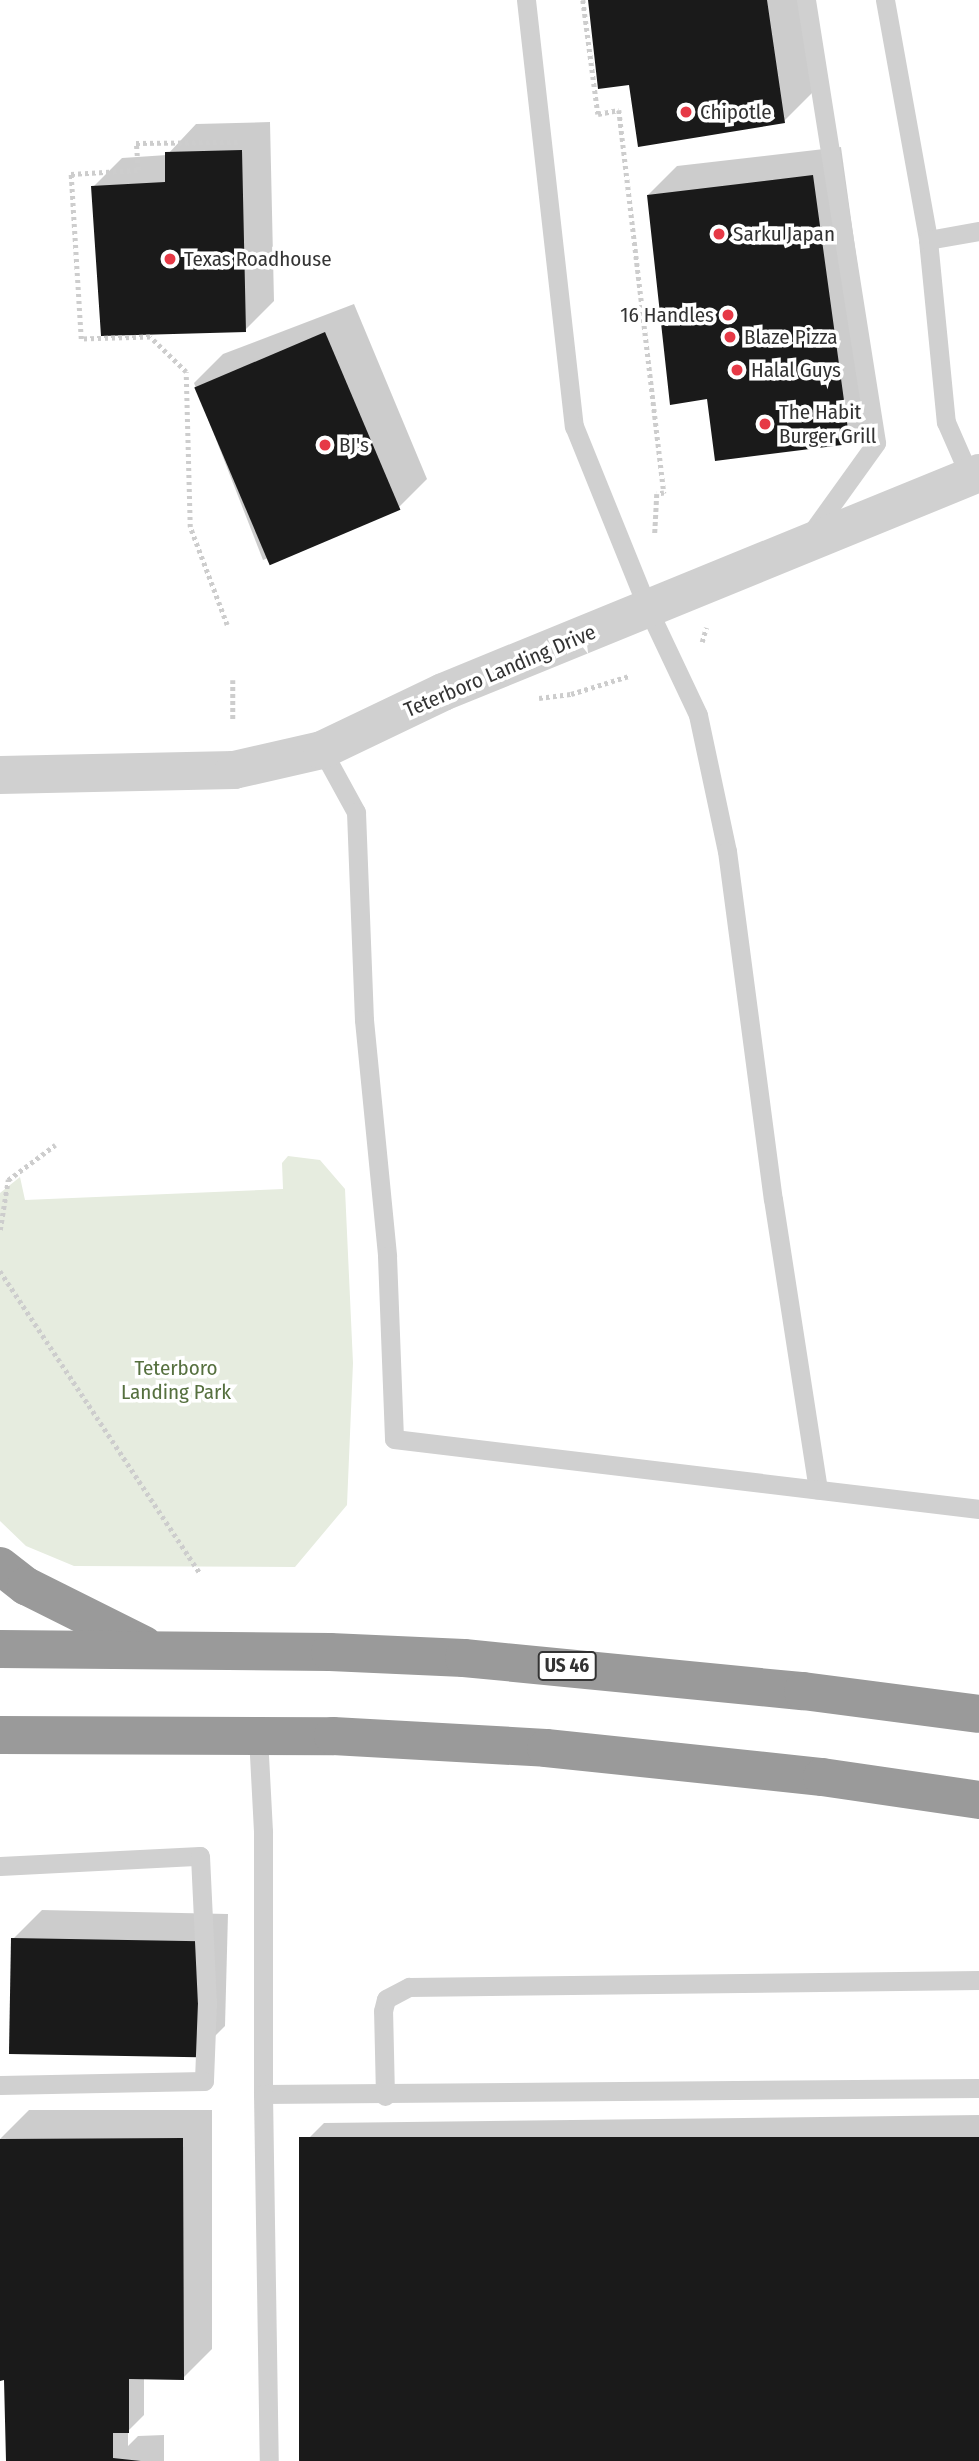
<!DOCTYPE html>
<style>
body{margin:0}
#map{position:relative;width:979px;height:2461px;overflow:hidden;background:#fff;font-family:"Fira Sans Condensed",sans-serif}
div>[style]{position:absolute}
.green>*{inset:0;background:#e6ecdf}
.shadow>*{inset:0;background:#0003}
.building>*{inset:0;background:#1a1a1a;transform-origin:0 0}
.path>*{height:4.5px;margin-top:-2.25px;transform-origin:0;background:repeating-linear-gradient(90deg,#cdcdcd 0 3.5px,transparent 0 7px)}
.lane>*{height:19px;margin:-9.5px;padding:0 9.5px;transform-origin:9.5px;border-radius:9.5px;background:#d0d0d0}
.street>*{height:38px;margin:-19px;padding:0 19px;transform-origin:19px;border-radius:19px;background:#d0d0d0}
.highway>*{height:38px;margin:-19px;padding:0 19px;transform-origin:19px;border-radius:19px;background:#9a9a9a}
.dots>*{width:19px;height:19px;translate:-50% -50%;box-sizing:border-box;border:4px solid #fff;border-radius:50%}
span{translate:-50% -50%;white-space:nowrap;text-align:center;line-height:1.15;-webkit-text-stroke:7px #fff;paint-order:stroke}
.shield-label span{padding:2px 5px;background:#fff;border:2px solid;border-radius:5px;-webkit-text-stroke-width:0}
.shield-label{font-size:19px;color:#333;font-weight:700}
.poi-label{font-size:21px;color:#333}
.left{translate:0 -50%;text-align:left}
.right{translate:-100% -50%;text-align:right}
.street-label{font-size:21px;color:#333}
.park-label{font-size:21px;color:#56703f}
</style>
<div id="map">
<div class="green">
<i style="clip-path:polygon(288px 1156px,320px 1160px,345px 1189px,353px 1363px,347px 1505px,295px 1567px,74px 1566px,26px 1546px,0 1521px,0 1193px,20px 1177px,25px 1200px,283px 1189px,282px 1163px)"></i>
</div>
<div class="shadow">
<i style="clip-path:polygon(590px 0,800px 0,813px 92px,784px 121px,631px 83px)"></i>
<i style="clip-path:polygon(270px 122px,274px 301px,245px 330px,93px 187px,122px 158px,167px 155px,196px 124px)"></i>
<i style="clip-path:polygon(841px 147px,878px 413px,849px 442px,648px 195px,677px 166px)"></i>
<i style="clip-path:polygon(354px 304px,427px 479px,398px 508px,263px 560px,194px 383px,223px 354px)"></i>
<i style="clip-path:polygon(42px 1910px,228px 1914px,225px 2026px,196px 2055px,13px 1939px)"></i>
<i style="clip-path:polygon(29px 2110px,212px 2110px,212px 2349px,183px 2378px,144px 2378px,144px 2415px,128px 2431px,128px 2446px,138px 2436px,164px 2435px,164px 2461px,7px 2461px,0 2139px)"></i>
<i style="clip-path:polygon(979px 2115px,979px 2461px,303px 2461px,301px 2146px,324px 2123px)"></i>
</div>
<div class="building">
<i style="clip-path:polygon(588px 0,767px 0,785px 123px,638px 147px,629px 85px,598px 89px)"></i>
<i style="clip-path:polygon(242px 150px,246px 332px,101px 336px,91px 186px,165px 182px,165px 152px)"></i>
<i style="clip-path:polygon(813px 175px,850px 444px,715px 461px,707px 399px,670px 405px,647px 195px)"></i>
<i style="left:325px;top:332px;width:193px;height:142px;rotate:67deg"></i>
<i style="left:11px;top:1938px;width:189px;height:116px;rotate:1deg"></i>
<i style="left:979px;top:2137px;width:324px;height:680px;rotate:90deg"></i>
<i style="clip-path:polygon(183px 2138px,184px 2380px,129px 2379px,129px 2433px,113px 2433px,113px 2458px,141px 2461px,6px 2461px,4px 2380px,0 2381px,0 2139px)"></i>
</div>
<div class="path">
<i style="left:583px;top:0;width:115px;rotate:82.5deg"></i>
<i style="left:598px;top:114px;width:21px;rotate:-11deg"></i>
<i style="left:619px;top:110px;width:386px;rotate:83.3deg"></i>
<i style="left:664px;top:493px;width:7px;rotate:172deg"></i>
<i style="left:657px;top:494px;width:39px;rotate:93deg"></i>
<i style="left:227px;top:625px;width:105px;rotate:-110.7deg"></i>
<i style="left:190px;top:527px;width:155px;rotate:-91.5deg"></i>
<i style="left:186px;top:372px;width:50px;rotate:-135.8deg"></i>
<i style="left:150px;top:337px;width:69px;rotate:178.3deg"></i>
<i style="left:81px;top:339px;width:165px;rotate:-93.5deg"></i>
<i style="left:71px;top:174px;width:67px;rotate:-3.4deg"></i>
<i style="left:138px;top:170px;width:27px;rotate:-94deg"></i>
<i style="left:136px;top:143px;width:102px;rotate:-0.6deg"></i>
<i style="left:702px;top:642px;width:15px;rotate:-74deg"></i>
<i style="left:233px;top:680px;width:41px;rotate:90deg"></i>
<i style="left:539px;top:698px;width:32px;rotate:-7deg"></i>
<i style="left:571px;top:694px;width:61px;rotate:-17.2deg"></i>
<i style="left:0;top:1230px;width:51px;rotate:-80.9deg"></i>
<i style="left:8px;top:1180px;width:59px;rotate:-36.7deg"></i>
<i style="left:0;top:1271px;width:361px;rotate:56.5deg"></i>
</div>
<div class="lane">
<i style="left:526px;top:0;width:429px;rotate:83.6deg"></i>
<i style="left:574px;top:426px;width:197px;rotate:68deg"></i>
<i style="left:648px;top:609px;width:117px;rotate:64.7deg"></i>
<i style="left:698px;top:715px;width:139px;rotate:78deg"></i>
<i style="left:727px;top:851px;width:351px;rotate:82.5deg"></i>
<i style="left:773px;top:1199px;width:294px;rotate:81.2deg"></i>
<i style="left:806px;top:0;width:448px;rotate:81deg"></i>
<i style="left:876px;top:443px;width:113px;rotate:125.7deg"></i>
<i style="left:885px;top:0;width:244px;rotate:79.8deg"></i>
<i style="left:928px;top:240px;width:183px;rotate:84.4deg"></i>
<i style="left:946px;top:422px;width:60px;rotate:66.4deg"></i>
<i style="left:928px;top:240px;width:52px;rotate:-10deg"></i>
<i style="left:322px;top:750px;width:71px;rotate:61.3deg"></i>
<i style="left:356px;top:812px;width:208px;rotate:87.8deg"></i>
<i style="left:364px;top:1020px;width:237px;rotate:84.4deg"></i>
<i style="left:387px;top:1256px;width:183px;rotate:87.8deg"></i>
<i style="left:394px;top:1439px;width:589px;rotate:6.82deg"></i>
<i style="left:258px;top:1736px;width:96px;rotate:87deg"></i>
<i style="left:263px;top:1832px;width:262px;rotate:90deg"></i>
<i style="left:263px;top:2094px;width:716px;rotate:-0.48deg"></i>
<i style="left:0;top:1866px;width:200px;rotate:-2.9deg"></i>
<i style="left:200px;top:1856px;width:146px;rotate:87.3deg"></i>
<i style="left:207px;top:2002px;width:79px;rotate:92.2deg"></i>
<i style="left:204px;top:2081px;width:204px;rotate:178.9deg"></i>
<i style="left:263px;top:2094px;width:367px;rotate:89.1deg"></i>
<i style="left:385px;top:2096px;width:85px;rotate:-91.3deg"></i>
<i style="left:383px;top:2011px;width:12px;rotate:-76deg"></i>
<i style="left:386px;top:1999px;width:26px;rotate:-28deg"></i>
<i style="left:409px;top:1987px;width:570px;rotate:-0.7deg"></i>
</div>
<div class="street">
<i style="left:0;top:775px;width:234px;rotate:-1.2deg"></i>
<i style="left:234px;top:770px;width:90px;rotate:-12.8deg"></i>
<i style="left:322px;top:750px;width:134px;rotate:-25.6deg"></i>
<i style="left:443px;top:692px;width:579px;rotate:-22.22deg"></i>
</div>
<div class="highway">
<i style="left:0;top:1566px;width:33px;rotate:38deg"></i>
<i style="left:26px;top:1586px;width:132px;rotate:26.6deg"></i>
<i style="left:0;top:1649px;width:330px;rotate:0.5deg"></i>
<i style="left:330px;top:1652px;width:134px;rotate:2.6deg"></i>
<i style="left:464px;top:1658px;width:341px;rotate:5.6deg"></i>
<i style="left:803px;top:1691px;width:177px;rotate:7.4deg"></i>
<i style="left:0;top:1735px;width:333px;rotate:0.2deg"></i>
<i style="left:333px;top:1736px;width:213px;rotate:3.2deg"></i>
<i style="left:546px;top:1748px;width:278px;rotate:6deg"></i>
<i style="left:822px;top:1777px;width:159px;rotate:8.3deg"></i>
</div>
<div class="dots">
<i style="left:686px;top:112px;background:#e63946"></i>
<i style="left:719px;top:234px;background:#e63946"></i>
<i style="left:170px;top:259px;background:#e63946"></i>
<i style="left:728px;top:315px;background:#e63946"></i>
<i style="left:730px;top:337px;background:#e63946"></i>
<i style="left:737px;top:370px;background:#e63946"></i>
<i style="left:765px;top:424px;background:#e63946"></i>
<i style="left:325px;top:445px;background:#e63946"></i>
</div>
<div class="shield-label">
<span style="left:567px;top:1666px">US 46</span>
</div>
<div class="poi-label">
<span class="left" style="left:700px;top:112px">Chipotle</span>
<span class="left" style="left:733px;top:234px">Sarku Japan</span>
<span class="left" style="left:184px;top:259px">Texas Roadhouse</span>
<span class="right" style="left:714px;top:315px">16 Handles</span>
<span class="left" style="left:744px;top:337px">Blaze Pizza</span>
<span class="left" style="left:751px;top:370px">Halal Guys</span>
<span class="left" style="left:779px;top:424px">The Habit<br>Burger Grill</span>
<span class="left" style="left:339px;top:445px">BJ's</span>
</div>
<div class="street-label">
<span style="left:500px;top:671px;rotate:-23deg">Teterboro Landing Drive</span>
</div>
<div class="park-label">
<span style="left:176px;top:1380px">Teterboro<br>Landing Park</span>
</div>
</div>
